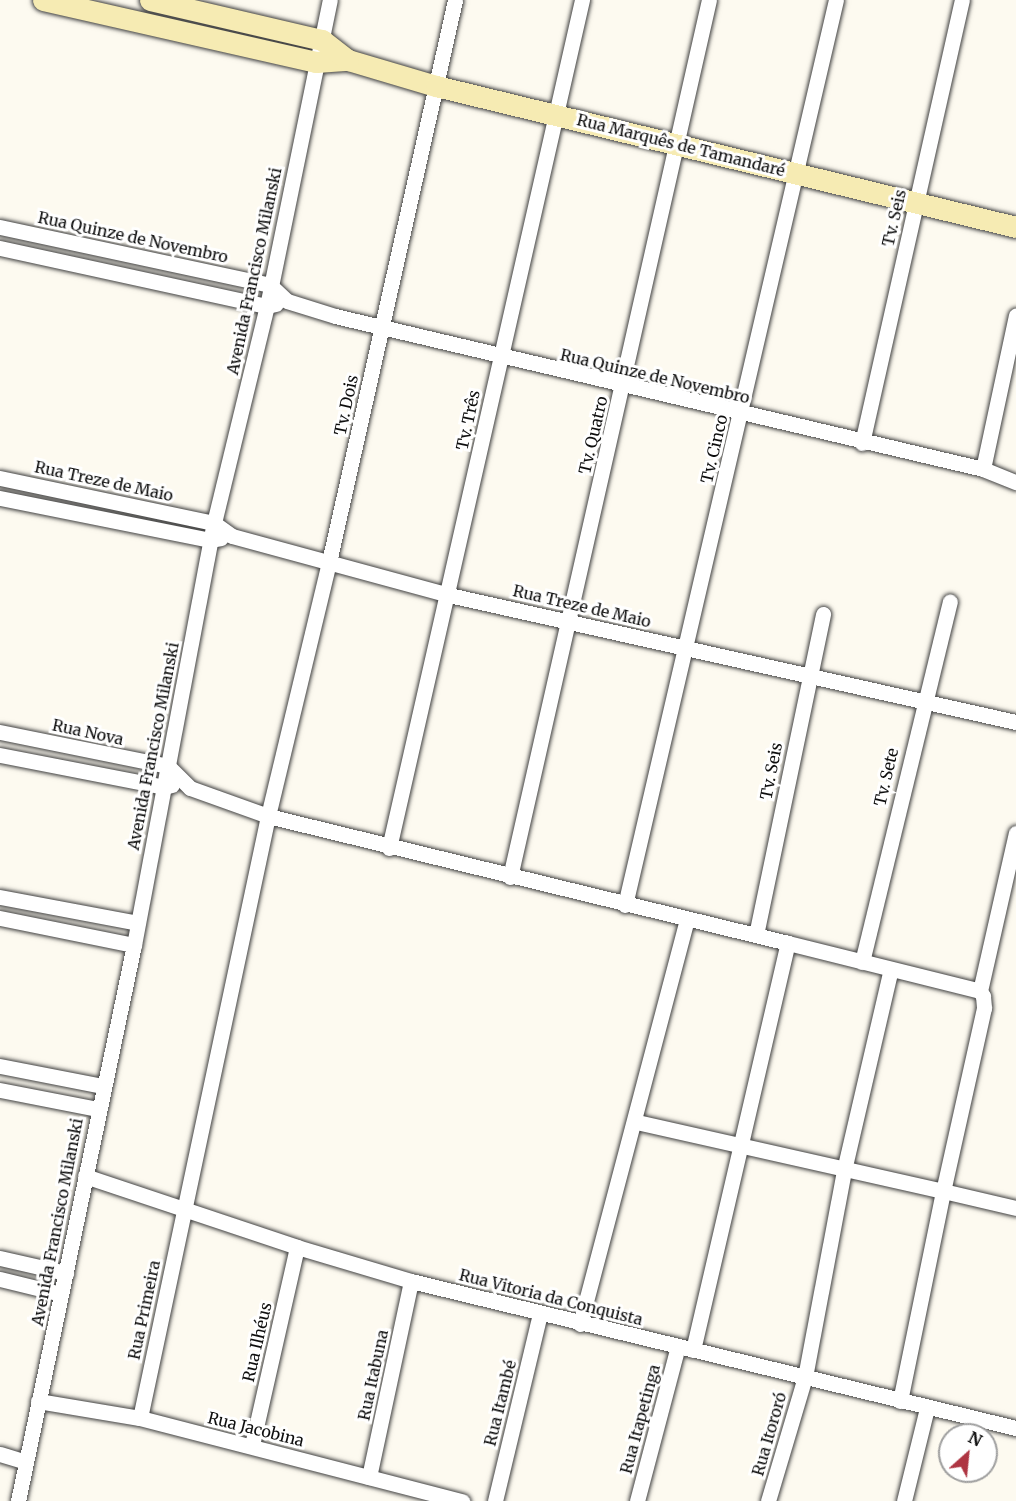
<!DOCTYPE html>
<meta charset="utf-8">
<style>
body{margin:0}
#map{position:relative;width:1016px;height:1501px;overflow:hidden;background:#fdfaf0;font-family:Merriweather,serif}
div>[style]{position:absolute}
.roads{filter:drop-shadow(0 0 2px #414141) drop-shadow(0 0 2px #414141)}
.street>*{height:15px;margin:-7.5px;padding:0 7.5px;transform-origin:7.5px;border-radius:7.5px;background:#fff}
.secondary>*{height:21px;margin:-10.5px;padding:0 10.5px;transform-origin:10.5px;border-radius:10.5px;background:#f6ebb3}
span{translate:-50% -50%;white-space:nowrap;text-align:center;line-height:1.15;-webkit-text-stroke:6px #fff;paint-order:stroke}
.street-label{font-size:16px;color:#0e0e0e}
.north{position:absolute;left:938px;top:1423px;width:60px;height:60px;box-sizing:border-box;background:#fff;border:2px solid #9f9f9f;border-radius:50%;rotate:27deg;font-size:16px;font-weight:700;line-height:24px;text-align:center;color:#0e0e0e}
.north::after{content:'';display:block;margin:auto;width:21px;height:27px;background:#ae3542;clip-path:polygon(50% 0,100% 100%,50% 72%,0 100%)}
</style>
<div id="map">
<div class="roads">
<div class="street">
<i style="left:0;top:227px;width:276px;rotate:12.1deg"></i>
<i style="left:270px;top:285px;width:23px;rotate:43deg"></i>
<i style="left:287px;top:301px;width:50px;rotate:17.4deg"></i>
<i style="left:335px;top:316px;width:666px;rotate:13.28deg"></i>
<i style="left:983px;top:469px;width:35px;rotate:22deg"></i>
<i style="left:0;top:248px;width:273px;rotate:12.3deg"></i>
<i style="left:267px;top:306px;width:9px;rotate:-13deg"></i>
<i style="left:862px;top:443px;width:454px;rotate:-77.3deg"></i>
<i style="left:983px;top:469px;width:157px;rotate:-77.9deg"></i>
<i style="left:0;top:478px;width:219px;rotate:11.9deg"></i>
<i style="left:214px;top:523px;width:22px;rotate:36deg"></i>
<i style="left:232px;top:536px;width:225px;rotate:15.2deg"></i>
<i style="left:449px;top:595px;width:581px;rotate:12.63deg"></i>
<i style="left:0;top:498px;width:215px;rotate:11.3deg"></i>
<i style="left:211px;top:540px;width:10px;rotate:-11deg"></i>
<i style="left:0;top:732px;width:171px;rotate:11.4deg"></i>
<i style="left:168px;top:766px;width:31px;rotate:45deg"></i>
<i style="left:190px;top:788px;width:83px;rotate:19.7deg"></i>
<i style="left:268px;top:816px;width:535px;rotate:13.72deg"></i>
<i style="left:788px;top:943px;width:198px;rotate:14deg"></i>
<i style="left:980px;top:991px;width:6px;rotate:59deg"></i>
<i style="left:983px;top:996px;width:12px;rotate:85deg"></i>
<i style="left:984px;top:1008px;width:188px;rotate:102.6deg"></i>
<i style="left:943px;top:1191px;width:315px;rotate:-167.3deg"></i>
<i style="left:0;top:755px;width:167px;rotate:11deg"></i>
<i style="left:164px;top:787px;width:8px;rotate:-14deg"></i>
<i style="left:389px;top:848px;width:870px;rotate:-77.18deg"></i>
<i style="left:510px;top:877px;width:899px;rotate:-77.22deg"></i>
<i style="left:0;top:897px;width:140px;rotate:10.7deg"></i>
<i style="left:625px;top:905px;width:929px;rotate:-76.88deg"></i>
<i style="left:0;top:918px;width:137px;rotate:11.4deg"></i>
<i style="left:756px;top:935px;width:328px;rotate:-78.2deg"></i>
<i style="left:862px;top:962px;width:371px;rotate:-76.3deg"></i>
<i style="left:980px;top:991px;width:162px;rotate:-77.2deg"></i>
<i style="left:0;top:1066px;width:105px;rotate:11deg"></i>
<i style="left:0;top:1090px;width:100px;rotate:11deg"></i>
<i style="left:85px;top:1176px;width:224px;rotate:18.5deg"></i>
<i style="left:297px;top:1247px;width:119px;rotate:16.6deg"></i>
<i style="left:411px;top:1281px;width:623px;rotate:13.66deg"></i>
<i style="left:0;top:1258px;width:68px;rotate:12.8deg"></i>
<i style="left:0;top:1279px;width:63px;rotate:13.8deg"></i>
<i style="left:580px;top:1324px;width:418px;rotate:-75.2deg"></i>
<i style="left:693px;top:1350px;width:418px;rotate:-76.9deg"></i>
<i style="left:38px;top:1401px;width:103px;rotate:9.5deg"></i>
<i style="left:140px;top:1418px;width:333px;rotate:14.5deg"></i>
<i style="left:900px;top:1401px;width:214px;rotate:-78.4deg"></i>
<i style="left:943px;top:1191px;width:75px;rotate:13.1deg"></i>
<i style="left:140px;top:1418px;width:615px;rotate:-78deg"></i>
<i style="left:268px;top:816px;width:261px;rotate:-76.5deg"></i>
<i style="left:329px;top:562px;width:576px;rotate:-77.36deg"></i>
<i style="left:252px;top:1445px;width:203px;rotate:-77.2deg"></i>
<i style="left:0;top:1454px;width:27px;rotate:17deg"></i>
<i style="left:369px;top:1477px;width:200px;rotate:-77.9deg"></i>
<i style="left:18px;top:1501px;width:568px;rotate:-78.22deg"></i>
<i style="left:134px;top:945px;width:430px;rotate:-79.3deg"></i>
<i style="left:214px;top:523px;width:223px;rotate:-76.3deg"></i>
<i style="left:267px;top:306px;width:312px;rotate:-78.4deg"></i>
<i style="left:495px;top:1501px;width:192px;rotate:-76.5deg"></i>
<i style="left:637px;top:1501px;width:160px;rotate:-75.2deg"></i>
<i style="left:768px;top:1501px;width:129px;rotate:-73.4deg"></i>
<i style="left:805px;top:1377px;width:215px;rotate:-79.3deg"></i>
<i style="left:845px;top:1166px;width:202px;rotate:-76.9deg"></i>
<i style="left:904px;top:1501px;width:96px;rotate:-76.1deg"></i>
</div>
<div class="secondary">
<i style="left:43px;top:0;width:280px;rotate:12.8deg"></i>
<i style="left:316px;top:62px;width:32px;rotate:-4deg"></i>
<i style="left:348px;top:60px;width:92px;rotate:16.5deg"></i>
<i style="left:436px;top:86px;width:597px;rotate:13.66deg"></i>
<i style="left:150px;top:0;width:177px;rotate:13.1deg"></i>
<i style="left:322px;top:40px;width:33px;rotate:38deg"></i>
</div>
</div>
<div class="street-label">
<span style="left:681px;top:145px;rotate:14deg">Rua Marquês de Tamandaré</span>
<span style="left:894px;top:218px;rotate:-77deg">Tv. Seis</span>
<span style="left:133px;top:237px;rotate:12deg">Rua Quinze de Novembro</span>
<span style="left:254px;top:271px;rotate:-78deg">Avenida Francisco Milanski</span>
<span style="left:655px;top:376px;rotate:13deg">Rua Quinze de Novembro</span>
<span style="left:346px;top:405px;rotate:-78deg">Tv. Dois</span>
<span style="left:468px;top:420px;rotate:-78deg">Tv. Três</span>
<span style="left:593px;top:435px;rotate:-77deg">Tv. Quatro</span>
<span style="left:714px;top:449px;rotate:-77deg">Tv. Cinco</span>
<span style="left:104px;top:481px;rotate:12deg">Rua Treze de Maio</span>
<span style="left:582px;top:606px;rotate:13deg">Rua Treze de Maio</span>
<span style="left:88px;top:732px;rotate:12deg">Rua Nova</span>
<span style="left:153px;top:746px;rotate:-79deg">Avenida Francisco Milanski</span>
<span style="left:771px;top:771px;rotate:-79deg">Tv. Seis</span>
<span style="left:886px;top:777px;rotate:-77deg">Tv. Sete</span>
<span style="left:57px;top:1222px;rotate:-79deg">Avenida Francisco Milanski</span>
<span style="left:551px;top:1297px;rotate:14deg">Rua Vitoria da Conquista</span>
<span style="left:144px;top:1310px;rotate:-78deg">Rua Primeira</span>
<span style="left:257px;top:1342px;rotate:-77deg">Rua Ilhéus</span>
<span style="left:373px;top:1375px;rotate:-78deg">Rua Itabuna</span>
<span style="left:500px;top:1403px;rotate:-76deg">Rua Itambé</span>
<span style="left:640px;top:1419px;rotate:-75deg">Rua Itapetinga</span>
<span style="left:256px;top:1429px;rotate:14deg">Rua Jacobina</span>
<span style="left:769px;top:1434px;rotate:-74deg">Rua Itororó</span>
</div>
<div class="north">N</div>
</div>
